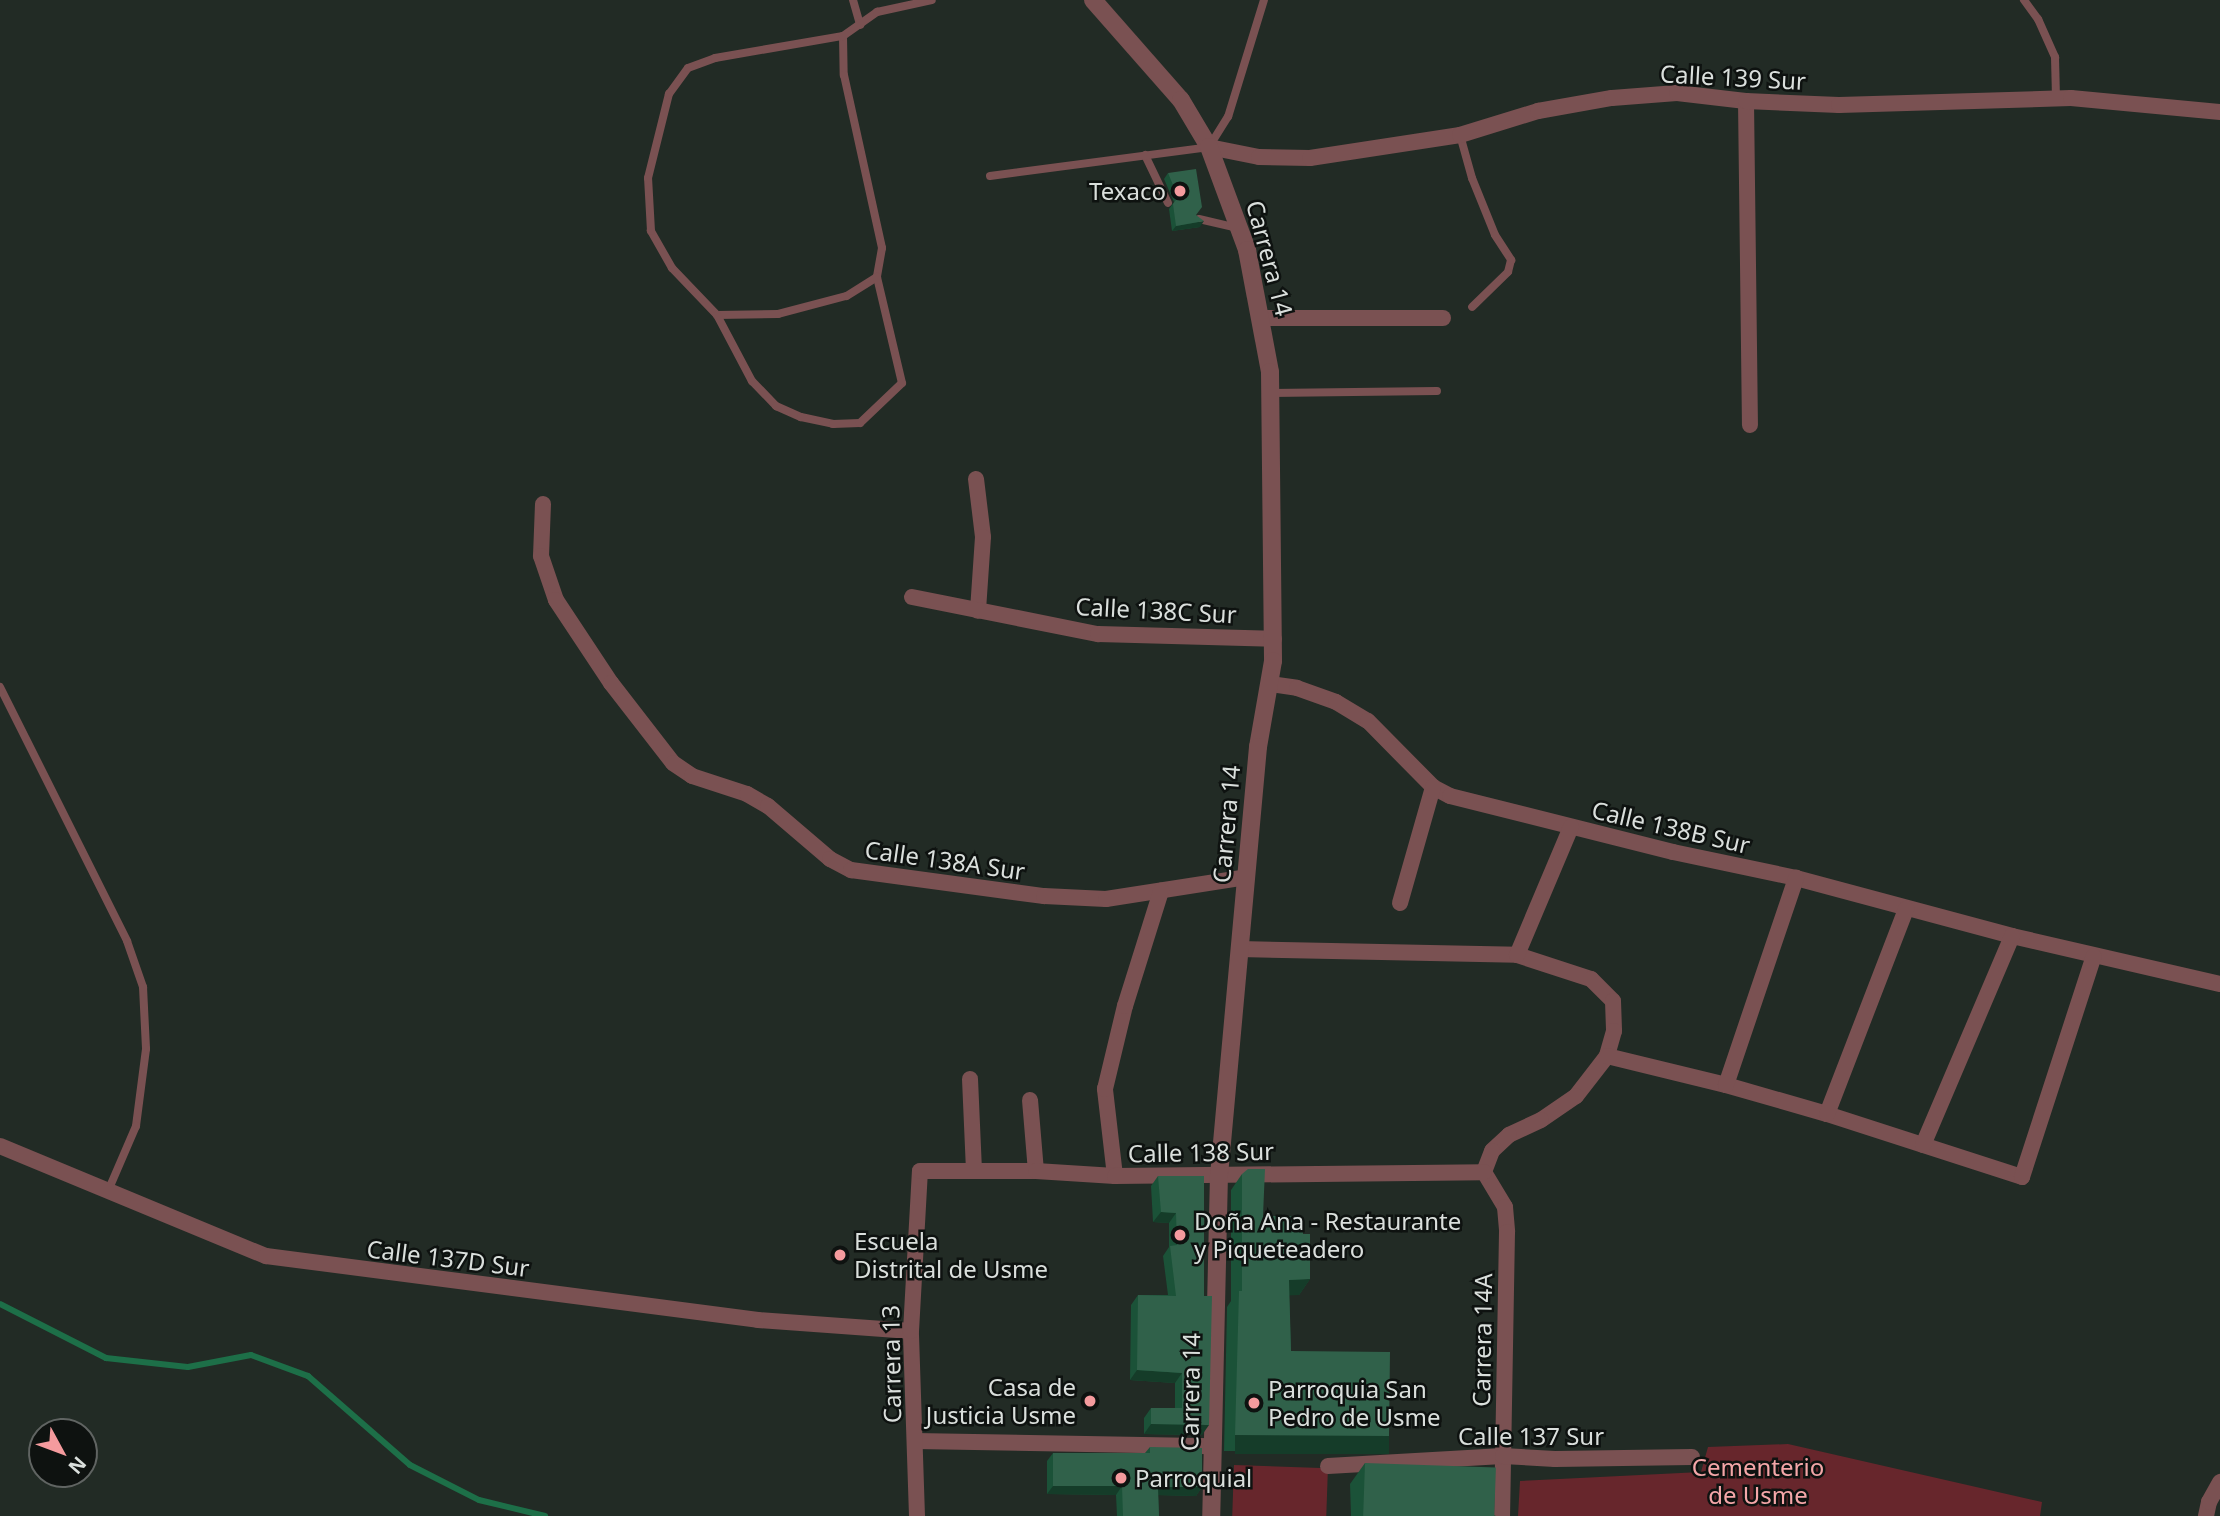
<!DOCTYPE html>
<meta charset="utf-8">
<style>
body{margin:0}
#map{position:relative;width:2220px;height:1516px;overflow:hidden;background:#222b25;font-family:"Noto Sans",sans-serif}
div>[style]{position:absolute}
.green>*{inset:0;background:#67262c;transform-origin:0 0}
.stream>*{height:6px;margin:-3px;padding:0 3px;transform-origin:3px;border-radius:3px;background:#1d6f48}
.service>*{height:8px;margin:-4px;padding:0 4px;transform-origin:4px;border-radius:4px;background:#7a5152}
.minor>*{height:16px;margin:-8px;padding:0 8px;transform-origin:8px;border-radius:8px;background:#7a5152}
.tertiary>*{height:18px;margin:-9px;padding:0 9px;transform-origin:9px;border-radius:9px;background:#7a5152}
.wall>*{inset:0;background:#1b5238}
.shaded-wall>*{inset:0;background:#153c29;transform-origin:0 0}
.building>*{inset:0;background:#30614a;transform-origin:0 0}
.dots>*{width:19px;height:19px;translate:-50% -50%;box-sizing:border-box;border:4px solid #0e1210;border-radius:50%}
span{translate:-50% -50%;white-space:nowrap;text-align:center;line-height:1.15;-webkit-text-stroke:5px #0e1210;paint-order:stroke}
.street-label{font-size:24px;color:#dadfdc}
.poi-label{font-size:24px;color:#dadfdc}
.right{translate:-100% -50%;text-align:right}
.left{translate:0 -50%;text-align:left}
.park-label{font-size:24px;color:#f4a6a8}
.north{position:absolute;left:28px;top:1418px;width:70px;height:70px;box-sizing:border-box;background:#0e1210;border:2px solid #606462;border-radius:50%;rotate:131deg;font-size:19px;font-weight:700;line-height:28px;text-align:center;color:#dadfdc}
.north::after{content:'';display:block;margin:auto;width:24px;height:32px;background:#f59b9e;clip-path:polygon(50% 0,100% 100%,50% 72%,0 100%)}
</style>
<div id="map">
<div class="green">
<i style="clip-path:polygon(1788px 1444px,2042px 1502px,2040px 1516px,1518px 1516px,1520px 1481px,1701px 1472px,1708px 1447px)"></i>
<i style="left:1234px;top:1465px;width:94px;height:51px;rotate:2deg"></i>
</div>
<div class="stream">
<i style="left:0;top:1304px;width:119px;rotate:27deg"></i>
<i style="left:106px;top:1358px;width:82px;rotate:6.3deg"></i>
<i style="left:188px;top:1367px;width:64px;rotate:-10.8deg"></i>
<i style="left:251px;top:1355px;width:61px;rotate:20.2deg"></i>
<i style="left:308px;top:1376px;width:135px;rotate:41.1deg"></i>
<i style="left:410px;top:1465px;width:77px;rotate:26.9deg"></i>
<i style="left:479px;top:1500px;width:68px;rotate:13.6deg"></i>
</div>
<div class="service">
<i style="left:853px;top:0;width:26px;rotate:74deg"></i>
<i style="left:2024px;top:0;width:24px;rotate:54deg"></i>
<i style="left:2038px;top:19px;width:42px;rotate:65.9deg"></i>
<i style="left:2055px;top:57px;width:41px;rotate:88.6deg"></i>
<i style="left:843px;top:36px;width:39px;rotate:89deg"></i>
<i style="left:844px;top:75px;width:177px;rotate:77.6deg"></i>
<i style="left:882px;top:248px;width:29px;rotate:100deg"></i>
<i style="left:877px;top:277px;width:36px;rotate:148deg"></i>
<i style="left:846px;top:296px;width:70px;rotate:165.2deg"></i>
<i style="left:778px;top:314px;width:61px;rotate:179.1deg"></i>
<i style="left:717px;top:315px;width:65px;rotate:-133.8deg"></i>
<i style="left:672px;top:268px;width:43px;rotate:-119.6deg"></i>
<i style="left:651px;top:231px;width:53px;rotate:-93.2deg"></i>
<i style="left:648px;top:178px;width:87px;rotate:-76deg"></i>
<i style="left:669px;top:94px;width:32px;rotate:-54deg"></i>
<i style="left:688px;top:68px;width:29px;rotate:-20deg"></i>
<i style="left:715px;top:58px;width:130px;rotate:-9.8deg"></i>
<i style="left:843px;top:36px;width:42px;rotate:-35.2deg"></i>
<i style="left:877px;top:12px;width:56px;rotate:-12.3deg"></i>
<i style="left:1460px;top:135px;width:45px;rotate:74.4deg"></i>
<i style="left:1472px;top:178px;width:61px;rotate:68deg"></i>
<i style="left:1495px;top:235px;width:30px;rotate:57deg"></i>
<i style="left:1511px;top:260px;width:12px;rotate:104deg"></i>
<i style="left:1508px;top:272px;width:50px;rotate:135.8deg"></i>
<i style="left:1145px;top:155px;width:53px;rotate:64.4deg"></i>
<i style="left:990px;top:176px;width:221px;rotate:-7.5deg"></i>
<i style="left:1209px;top:147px;width:36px;rotate:-58deg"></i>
<i style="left:1228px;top:117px;width:122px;rotate:-72.9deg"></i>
<i style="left:1199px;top:219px;width:39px;rotate:13deg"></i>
<i style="left:717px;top:315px;width:75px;rotate:62.1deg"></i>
<i style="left:752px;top:381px;width:35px;rotate:46deg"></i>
<i style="left:776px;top:406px;width:27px;rotate:24deg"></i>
<i style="left:801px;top:417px;width:33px;rotate:12deg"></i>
<i style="left:833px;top:424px;width:27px;rotate:-2deg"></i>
<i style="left:860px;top:423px;width:58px;rotate:-43.6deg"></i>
<i style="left:902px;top:383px;width:109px;rotate:-103.3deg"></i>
<i style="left:1271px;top:393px;width:166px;rotate:-0.7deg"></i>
<i style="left:0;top:687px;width:284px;rotate:63.4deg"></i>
<i style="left:127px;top:941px;width:49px;rotate:70.8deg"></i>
<i style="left:143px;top:987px;width:62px;rotate:87.2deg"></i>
<i style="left:146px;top:1049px;width:78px;rotate:97.4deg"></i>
<i style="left:136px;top:1126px;width:71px;rotate:113.3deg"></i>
</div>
<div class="minor">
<i style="left:1746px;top:101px;width:324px;rotate:89.3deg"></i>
<i style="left:1209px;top:147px;width:51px;rotate:11.3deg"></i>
<i style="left:1259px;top:157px;width:51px;rotate:1.1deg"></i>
<i style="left:1310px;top:158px;width:152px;rotate:-8.7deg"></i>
<i style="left:1460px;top:135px;width:82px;rotate:-17.1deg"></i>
<i style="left:1538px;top:111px;width:75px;rotate:-10deg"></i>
<i style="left:1612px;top:98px;width:65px;rotate:-4.4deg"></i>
<i style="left:1677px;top:93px;width:69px;rotate:6.6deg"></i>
<i style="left:1746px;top:101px;width:93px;rotate:2.5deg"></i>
<i style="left:1839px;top:105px;width:232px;rotate:-1.7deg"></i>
<i style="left:2071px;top:98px;width:150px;rotate:5.4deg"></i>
<i style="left:1262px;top:318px;width:181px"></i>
<i style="left:976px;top:479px;width:58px;rotate:83.1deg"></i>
<i style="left:983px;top:537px;width:74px;rotate:93.9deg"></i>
<i style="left:543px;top:504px;width:52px;rotate:92.2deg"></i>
<i style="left:541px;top:556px;width:46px;rotate:71.2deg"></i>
<i style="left:556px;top:600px;width:100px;rotate:56.5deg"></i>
<i style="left:611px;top:683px;width:101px;rotate:52.2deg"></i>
<i style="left:673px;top:763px;width:23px;rotate:34deg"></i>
<i style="left:692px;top:776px;width:58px;rotate:18.1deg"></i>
<i style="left:747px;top:794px;width:24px;rotate:30deg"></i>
<i style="left:768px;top:806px;width:82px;rotate:40.5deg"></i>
<i style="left:830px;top:859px;width:24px;rotate:28deg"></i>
<i style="left:851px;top:870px;width:195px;rotate:7.7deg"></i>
<i style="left:1044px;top:896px;width:62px;rotate:2.8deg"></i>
<i style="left:1106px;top:899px;width:142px;rotate:-8.9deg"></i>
<i style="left:912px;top:597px;width:190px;rotate:11.3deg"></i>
<i style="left:1098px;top:634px;width:176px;rotate:1.6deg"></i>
<i style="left:1270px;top:684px;width:27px;rotate:8deg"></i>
<i style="left:1297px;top:688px;width:41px;rotate:19.7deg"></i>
<i style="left:1336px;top:702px;width:37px;rotate:31deg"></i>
<i style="left:1368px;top:721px;width:93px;rotate:45.4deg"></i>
<i style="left:1433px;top:787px;width:19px;rotate:28deg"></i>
<i style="left:1450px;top:796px;width:230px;rotate:14.1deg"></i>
<i style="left:1673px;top:852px;width:126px;rotate:11.9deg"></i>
<i style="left:1796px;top:878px;width:224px;rotate:15deg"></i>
<i style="left:2012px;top:936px;width:213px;rotate:13deg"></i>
<i style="left:1400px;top:903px;width:121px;rotate:-74.1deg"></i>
<i style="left:1239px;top:949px;width:278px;rotate:1.2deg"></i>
<i style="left:1517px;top:955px;width:78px;rotate:18deg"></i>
<i style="left:1591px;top:979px;width:31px;rotate:45deg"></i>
<i style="left:1613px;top:1001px;width:30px;rotate:88deg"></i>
<i style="left:1614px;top:1031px;width:26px;rotate:106deg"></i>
<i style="left:1607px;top:1056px;width:51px;rotate:127.8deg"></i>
<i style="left:1576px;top:1096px;width:42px;rotate:145.6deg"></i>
<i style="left:1541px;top:1120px;width:35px;rotate:155deg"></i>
<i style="left:1509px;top:1135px;width:23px;rotate:137deg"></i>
<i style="left:1492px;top:1151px;width:22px;rotate:111deg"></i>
<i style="left:1517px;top:955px;width:139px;rotate:-67.1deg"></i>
<i style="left:1607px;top:1056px;width:122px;rotate:13.7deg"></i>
<i style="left:1726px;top:1085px;width:105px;rotate:16deg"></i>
<i style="left:1827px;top:1114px;width:205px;rotate:17.9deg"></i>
<i style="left:2022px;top:1177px;width:232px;rotate:-72deg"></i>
<i style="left:970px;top:1079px;width:90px;rotate:87.5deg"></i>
<i style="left:1726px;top:1085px;width:219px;rotate:-71.3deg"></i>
<i style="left:1030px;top:1100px;width:71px;rotate:85.2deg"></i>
<i style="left:1827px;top:1114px;width:220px;rotate:-68.9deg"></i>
<i style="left:1923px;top:1145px;width:227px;rotate:-66.9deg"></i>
<i style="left:0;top:1146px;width:288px;rotate:22.5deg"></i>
<i style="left:266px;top:1256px;width:496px;rotate:7.4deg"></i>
<i style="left:758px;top:1320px;width:153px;rotate:4.1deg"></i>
<i style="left:1484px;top:1172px;width:41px;rotate:59deg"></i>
<i style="left:1505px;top:1207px;width:25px;rotate:85deg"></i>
<i style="left:1507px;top:1232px;width:284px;rotate:91deg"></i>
<i style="left:1115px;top:1176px;width:88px;rotate:-96.6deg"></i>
<i style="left:1105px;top:1089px;width:85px;rotate:-76.5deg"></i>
<i style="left:1125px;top:1006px;width:121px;rotate:-72.6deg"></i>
<i style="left:915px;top:1441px;width:298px;rotate:1deg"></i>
<i style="left:1328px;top:1466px;width:175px;rotate:-3.3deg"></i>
<i style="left:1503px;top:1456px;width:52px;rotate:3.3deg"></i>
<i style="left:1555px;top:1459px;width:137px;rotate:-0.8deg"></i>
<i style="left:917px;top:1516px;width:185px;rotate:-91.9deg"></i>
<i style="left:911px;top:1331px;width:160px;rotate:-86.8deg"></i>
<i style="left:920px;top:1171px;width:116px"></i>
<i style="left:1036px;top:1171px;width:79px;rotate:3.6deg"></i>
<i style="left:1115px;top:1176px;width:369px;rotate:-0.6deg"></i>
<i style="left:2206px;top:1516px;width:14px;rotate:-78deg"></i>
<i style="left:2209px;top:1502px;width:23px;rotate:-61deg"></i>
</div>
<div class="tertiary">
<i style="left:1093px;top:0;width:133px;rotate:48.7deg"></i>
<i style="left:1181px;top:100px;width:55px;rotate:59.2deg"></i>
<i style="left:1209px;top:147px;width:110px;rotate:69.7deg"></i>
<i style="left:1247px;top:250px;width:124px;rotate:79.3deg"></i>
<i style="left:1270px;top:372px;width:289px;rotate:89.4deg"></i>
<i style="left:1273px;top:661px;width:87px;rotate:99.9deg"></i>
<i style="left:1258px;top:747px;width:429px;rotate:95.2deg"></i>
<i style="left:1219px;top:1174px;width:342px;rotate:91.3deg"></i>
</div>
<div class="wall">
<i style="clip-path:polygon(1168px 173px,1196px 215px,1200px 227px,1172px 231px,1169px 209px,1174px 202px,1164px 179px)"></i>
<i style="clip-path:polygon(1242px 1174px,1263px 1216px,1303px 1234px,1310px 1279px,1299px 1295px,1289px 1295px,1291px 1351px,1389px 1436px,1378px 1452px,1224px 1451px,1227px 1307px,1231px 1301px,1231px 1190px)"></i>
<i style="clip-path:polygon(1158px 1176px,1204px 1176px,1202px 1435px,1144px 1434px,1144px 1418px,1151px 1408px,1175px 1408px,1175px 1383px,1130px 1380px,1131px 1305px,1138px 1295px,1168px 1295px,1163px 1256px,1169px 1247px,1169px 1223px,1153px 1222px,1151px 1186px)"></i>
<i style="clip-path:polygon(1150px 1447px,1202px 1487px,1196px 1496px,1158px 1495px,1159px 1516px,1117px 1516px,1116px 1495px,1047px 1494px,1047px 1461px,1053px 1453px,1145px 1453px)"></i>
<i style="clip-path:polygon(1365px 1463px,1496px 1516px,1351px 1516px,1350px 1484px)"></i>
</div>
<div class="shaded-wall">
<i style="clip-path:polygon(1204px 221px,1200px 227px,1172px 231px,1176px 226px)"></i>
<i style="clip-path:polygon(1161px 1212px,1176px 1213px,1169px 1223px,1153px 1222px)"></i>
<i style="clip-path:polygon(1310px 1279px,1299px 1295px,1277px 1296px,1289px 1280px)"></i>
<i style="clip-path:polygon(1137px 1370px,1182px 1373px,1175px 1383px,1130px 1380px)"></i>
<i style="clip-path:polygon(1151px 1424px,1209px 1425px,1202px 1435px,1144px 1434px)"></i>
<i style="left:1235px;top:1435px;width:154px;height:19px"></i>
<i style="clip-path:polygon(1053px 1486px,1122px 1486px,1116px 1495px,1047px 1494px)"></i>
<i style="clip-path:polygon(1158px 1487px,1202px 1487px,1196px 1496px,1152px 1495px)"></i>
</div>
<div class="building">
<i style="clip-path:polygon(1196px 169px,1202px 207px,1196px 215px,1204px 221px,1176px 226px,1173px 204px,1178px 197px,1168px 173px)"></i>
<i style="clip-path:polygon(1248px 1169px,1265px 1169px,1263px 1216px,1303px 1216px,1303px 1234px,1310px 1234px,1310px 1279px,1289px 1280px,1291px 1351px,1390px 1352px,1389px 1436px,1235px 1435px,1239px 1291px,1242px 1291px,1242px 1174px)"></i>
<i style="clip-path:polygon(1158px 1176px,1204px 1176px,1204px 1296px,1212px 1296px,1209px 1425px,1151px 1424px,1151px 1408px,1182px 1408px,1182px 1373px,1137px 1370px,1138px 1295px,1176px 1296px,1170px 1246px,1177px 1245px,1176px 1213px,1161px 1212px)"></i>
<i style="clip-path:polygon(1150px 1447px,1202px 1448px,1202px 1487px,1158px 1487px,1159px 1516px,1123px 1516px,1122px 1486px,1053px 1486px,1053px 1453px,1150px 1453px)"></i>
<i style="left:1365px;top:1463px;width:131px;height:53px;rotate:2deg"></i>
</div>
<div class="dots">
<i style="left:1180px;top:191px;background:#f59b9e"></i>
<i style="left:1180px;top:1235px;background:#f59b9e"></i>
<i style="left:840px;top:1255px;background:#f59b9e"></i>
<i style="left:1090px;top:1401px;background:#f59b9e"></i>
<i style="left:1254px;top:1403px;background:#f59b9e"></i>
<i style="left:1121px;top:1478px;background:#f59b9e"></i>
</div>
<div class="street-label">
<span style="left:1733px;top:77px;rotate:3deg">Calle 139 Sur</span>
<span style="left:1270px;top:258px;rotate:75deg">Carrera 14</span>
<span style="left:1156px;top:610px;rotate:3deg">Calle 138C Sur</span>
<span style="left:1226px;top:824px;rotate:-85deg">Carrera 14</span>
<span style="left:1671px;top:827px;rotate:13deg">Calle 138B Sur</span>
<span style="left:945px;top:860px;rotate:8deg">Calle 138A Sur</span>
<span style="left:1201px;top:1152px;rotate:-1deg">Calle 138 Sur</span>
<span style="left:448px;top:1258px;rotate:7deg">Calle 137D Sur</span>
<span style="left:1482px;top:1340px;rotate:-89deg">Carrera 14A</span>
<span style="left:891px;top:1364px;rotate:-91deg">Carrera 13</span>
<span style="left:1190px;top:1392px;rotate:-89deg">Carrera 14</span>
<span style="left:1531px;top:1436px">Calle 137 Sur</span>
</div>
<div class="poi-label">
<span class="right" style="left:1166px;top:191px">Texaco</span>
<span class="left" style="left:1194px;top:1235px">Doña Ana - Restaurante<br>y Piqueteadero</span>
<span class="left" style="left:854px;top:1255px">Escuela<br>Distrital de Usme</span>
<span class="right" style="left:1076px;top:1401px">Casa de<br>Justicia Usme</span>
<span class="left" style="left:1268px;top:1403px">Parroquia San<br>Pedro de Usme</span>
<span class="left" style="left:1135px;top:1478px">Parroquial</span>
</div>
<div class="park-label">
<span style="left:1758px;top:1481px">Cementerio<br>de Usme</span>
</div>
<div class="north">N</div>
</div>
